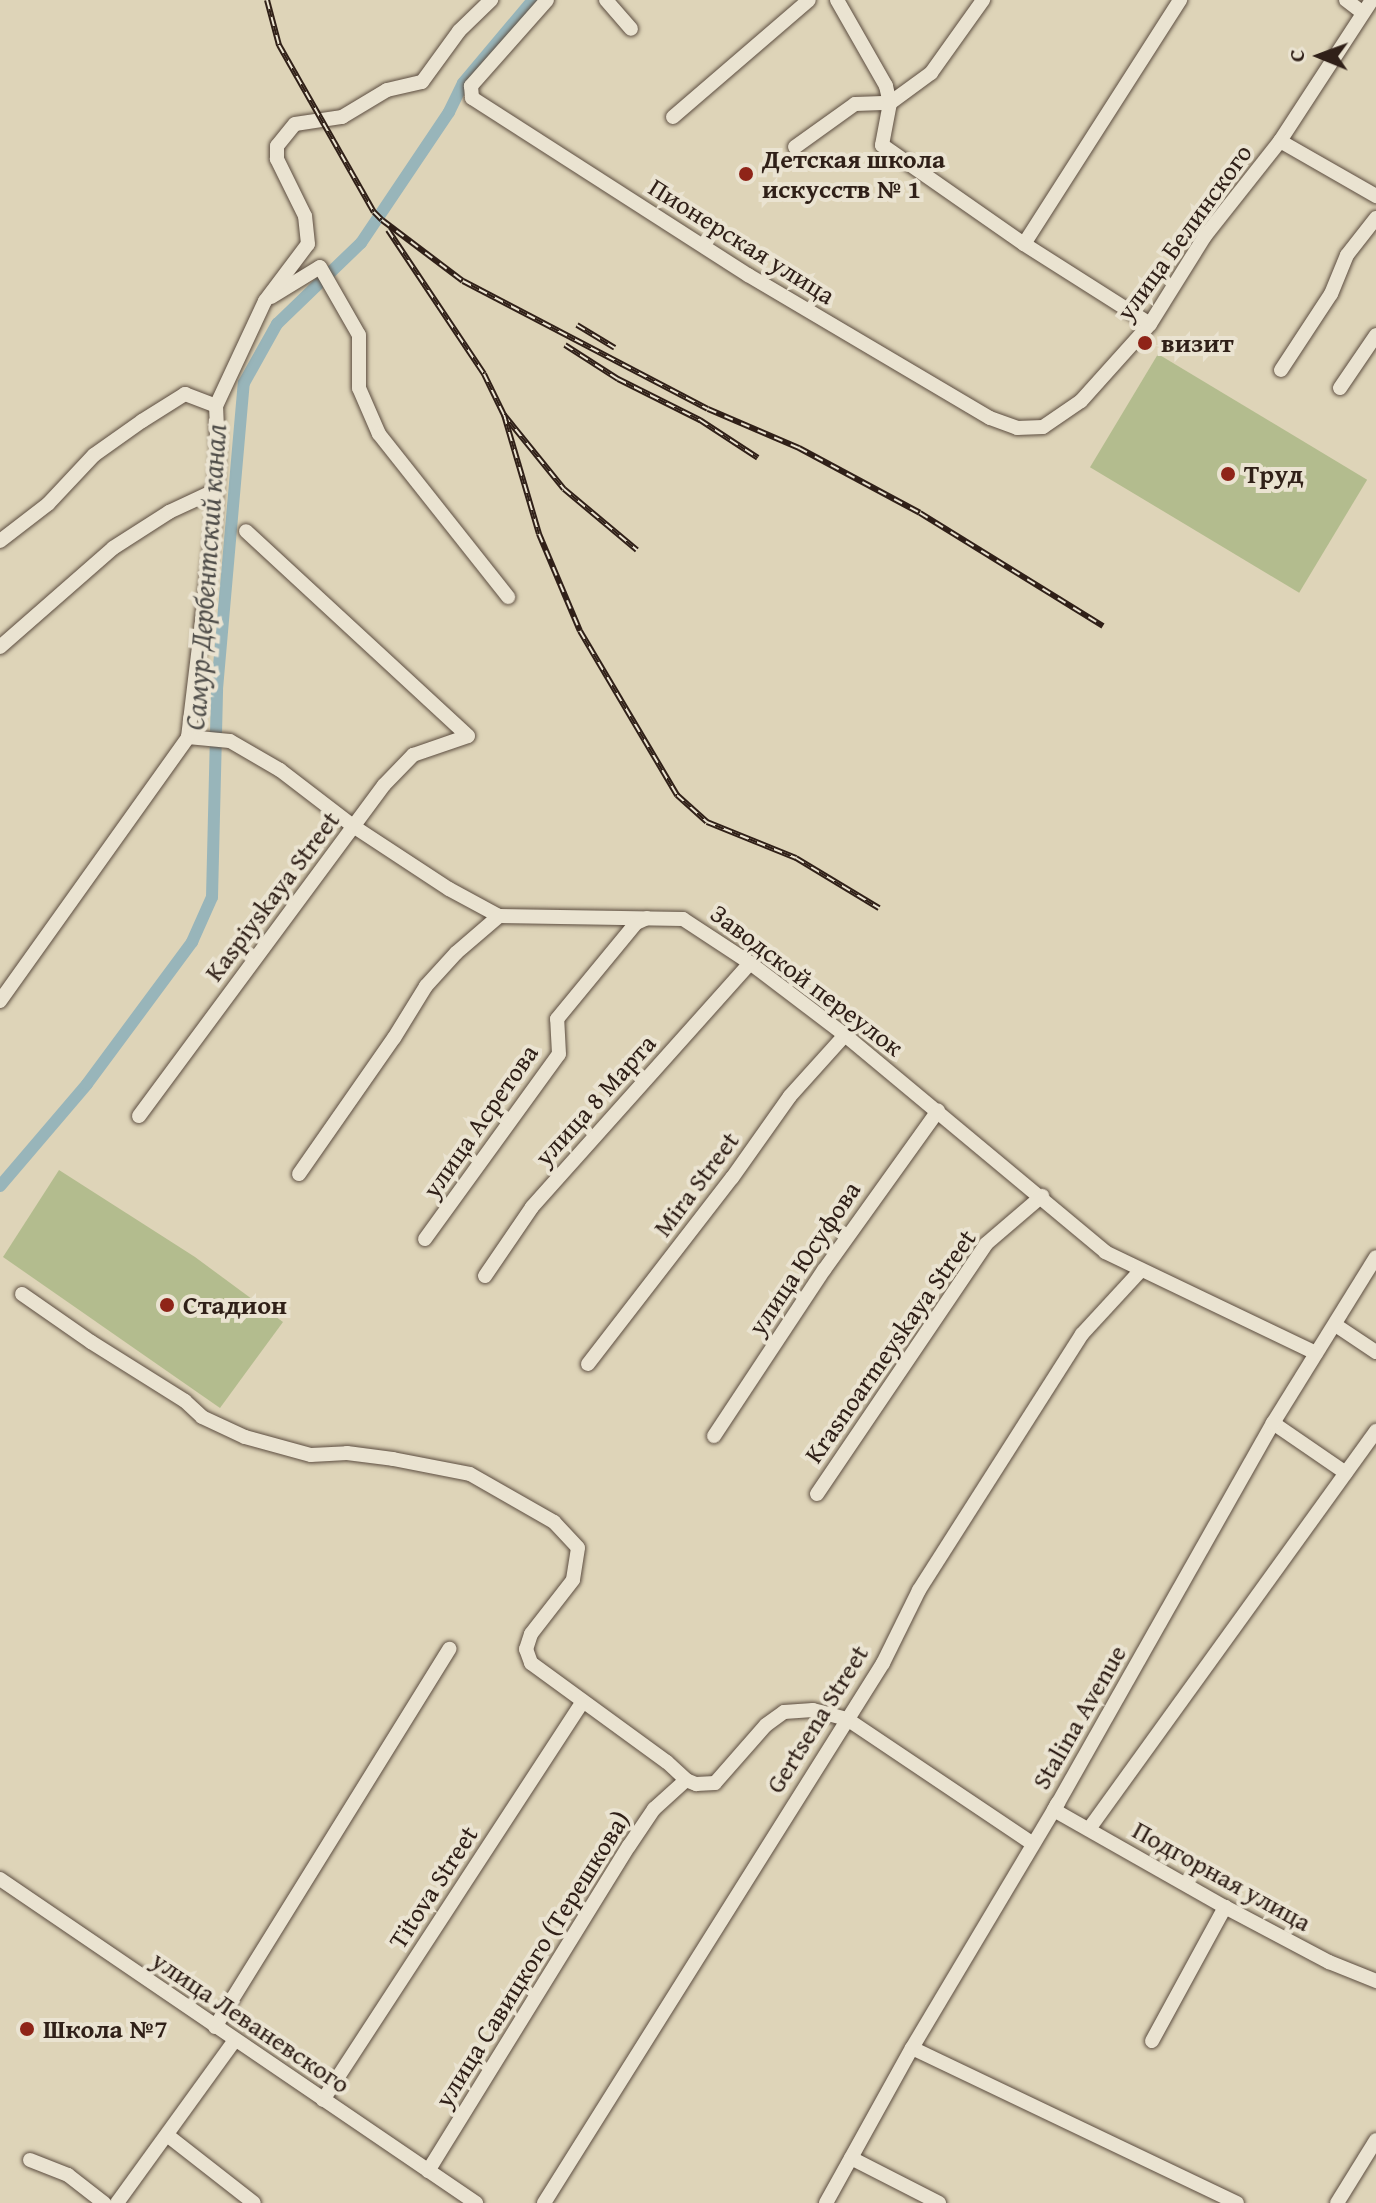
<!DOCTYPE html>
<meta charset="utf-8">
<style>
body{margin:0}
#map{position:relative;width:1376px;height:2203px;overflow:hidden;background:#ded4b8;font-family:"Gentium Book Plus",serif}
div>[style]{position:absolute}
.green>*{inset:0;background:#b3bc8e;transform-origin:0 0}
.canal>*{height:12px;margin:-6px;padding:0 6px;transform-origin:6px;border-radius:6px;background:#98b5ba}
.roads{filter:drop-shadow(0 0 2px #5c4d40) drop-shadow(0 0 2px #5c4d40)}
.minor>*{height:14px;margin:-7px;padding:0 7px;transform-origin:7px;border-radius:7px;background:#eae3d1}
.rail>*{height:6px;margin-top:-3px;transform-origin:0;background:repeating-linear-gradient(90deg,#eae3d1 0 9px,#302018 0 18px);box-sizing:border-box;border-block:2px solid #302018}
.dots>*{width:22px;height:22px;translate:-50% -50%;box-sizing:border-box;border:4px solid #eae3d1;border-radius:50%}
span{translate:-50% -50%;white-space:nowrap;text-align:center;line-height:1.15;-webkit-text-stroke:8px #eae3d1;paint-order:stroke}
.poi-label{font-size:26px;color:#302018;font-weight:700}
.left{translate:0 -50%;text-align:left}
.street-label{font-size:26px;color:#302018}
.water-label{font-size:28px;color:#4f4d49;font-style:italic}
.north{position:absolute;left:1280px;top:16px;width:80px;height:80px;-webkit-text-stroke:6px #eae3d1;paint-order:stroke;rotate:271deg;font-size:22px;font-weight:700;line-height:32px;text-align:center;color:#302018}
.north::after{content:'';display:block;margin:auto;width:28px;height:36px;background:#302018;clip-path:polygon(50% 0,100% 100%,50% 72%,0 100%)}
</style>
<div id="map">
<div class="green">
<i style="left:1158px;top:354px;width:244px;height:132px;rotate:31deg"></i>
<i style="clip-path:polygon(59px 1170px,195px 1257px,283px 1322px,220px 1408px,3px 1257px)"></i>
</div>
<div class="canal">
<i style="left:0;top:1186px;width:134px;rotate:-49.5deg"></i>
<i style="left:87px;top:1084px;width:177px;rotate:-53.5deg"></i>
<i style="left:192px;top:942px;width:49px;rotate:-66deg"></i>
<i style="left:212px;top:897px;width:208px;rotate:-88.6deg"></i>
<i style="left:217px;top:689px;width:307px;rotate:-85deg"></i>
<i style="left:244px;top:383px;width:68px;rotate:-60.8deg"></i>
<i style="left:277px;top:324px;width:117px;rotate:-44deg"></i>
<i style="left:361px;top:243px;width:158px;rotate:-56.1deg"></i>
<i style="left:449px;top:112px;width:32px;rotate:-64deg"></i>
<i style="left:463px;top:83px;width:109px;rotate:-49.9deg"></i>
</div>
<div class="roads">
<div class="minor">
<i style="left:547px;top:0;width:115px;rotate:131.5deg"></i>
<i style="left:471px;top:86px;width:12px;rotate:85deg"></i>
<i style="left:472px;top:98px;width:328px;rotate:32.7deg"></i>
<i style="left:748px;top:275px;width:281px;rotate:30.6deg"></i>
<i style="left:990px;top:418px;width:29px;rotate:20deg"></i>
<i style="left:1017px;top:428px;width:26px;rotate:-2deg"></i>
<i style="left:1043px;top:427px;width:46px;rotate:-34.4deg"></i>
<i style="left:1081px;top:401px;width:103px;rotate:-48.1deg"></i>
<i style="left:1150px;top:324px;width:104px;rotate:-58deg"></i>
<i style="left:1205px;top:236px;width:121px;rotate:-51.7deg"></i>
<i style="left:1280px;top:141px;width:168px;rotate:-56.9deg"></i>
<i style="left:606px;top:0;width:38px;rotate:49deg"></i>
<i style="left:837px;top:0;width:99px;rotate:60.3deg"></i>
<i style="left:886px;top:86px;width:17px;rotate:77deg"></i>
<i style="left:890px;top:103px;width:43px;rotate:100.8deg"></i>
<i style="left:882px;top:145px;width:173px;rotate:34.9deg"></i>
<i style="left:1024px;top:244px;width:149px;rotate:32.4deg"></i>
<i style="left:1346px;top:0;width:20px;rotate:37deg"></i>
<i style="left:673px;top:117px;width:179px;rotate:-40.7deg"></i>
<i style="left:1280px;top:141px;width:111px;rotate:29.8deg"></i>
<i style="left:795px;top:147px;width:74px;rotate:-35.6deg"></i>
<i style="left:855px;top:104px;width:35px;rotate:-2deg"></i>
<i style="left:890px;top:103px;width:51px;rotate:-36.2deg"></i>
<i style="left:931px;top:73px;width:90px;rotate:-54.5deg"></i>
<i style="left:1024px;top:244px;width:290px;rotate:-57.4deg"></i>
<i style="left:271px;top:297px;width:57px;rotate:-31.5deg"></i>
<i style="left:320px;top:267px;width:78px;rotate:60.2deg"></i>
<i style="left:359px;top:335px;width:53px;rotate:90deg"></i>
<i style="left:359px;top:388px;width:50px;rotate:66.5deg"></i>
<i style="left:379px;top:434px;width:208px;rotate:51.6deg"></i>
<i style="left:1281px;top:370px;width:91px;rotate:-56.7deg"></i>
<i style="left:1331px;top:294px;width:42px;rotate:-67.7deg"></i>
<i style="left:1347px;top:255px;width:47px;rotate:-51.9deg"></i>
<i style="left:1340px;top:388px;width:64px;rotate:-55.8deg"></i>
<i style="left:0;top:541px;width:61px;rotate:-37.6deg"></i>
<i style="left:48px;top:504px;width:67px;rotate:-46.8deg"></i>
<i style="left:94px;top:455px;width:59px;rotate:-35.3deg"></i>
<i style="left:142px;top:421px;width:51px;rotate:-32.1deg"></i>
<i style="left:185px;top:394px;width:33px;rotate:21deg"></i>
<i style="left:0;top:647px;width:150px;rotate:-41.2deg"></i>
<i style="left:113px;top:548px;width:67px;rotate:-32.7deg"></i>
<i style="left:169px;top:512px;width:50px;rotate:-25deg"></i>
<i style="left:188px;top:737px;width:42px;rotate:5.4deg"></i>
<i style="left:230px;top:741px;width:58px;rotate:30.1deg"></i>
<i style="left:280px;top:770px;width:92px;rotate:37.5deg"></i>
<i style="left:353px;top:826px;width:115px;rotate:33.3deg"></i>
<i style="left:449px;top:889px;width:57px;rotate:28.4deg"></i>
<i style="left:499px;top:916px;width:184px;rotate:0.9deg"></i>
<i style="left:683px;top:919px;width:80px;rotate:33.3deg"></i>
<i style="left:750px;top:963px;width:119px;rotate:37.2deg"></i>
<i style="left:845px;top:1035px;width:339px;rotate:39.8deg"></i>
<i style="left:1105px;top:1252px;width:234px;rotate:25.6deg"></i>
<i style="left:0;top:1001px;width:324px;rotate:-54.5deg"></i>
<i style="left:188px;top:737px;width:209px;rotate:-83.1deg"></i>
<i style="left:213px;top:530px;width:79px;rotate:-86.4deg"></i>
<i style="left:218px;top:451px;width:45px;rotate:-92.5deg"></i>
<i style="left:216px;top:406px;width:116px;rotate:-65deg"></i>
<i style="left:265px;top:301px;width:71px;rotate:-53deg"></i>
<i style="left:308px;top:244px;width:28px;rotate:-96deg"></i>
<i style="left:305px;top:216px;width:64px;rotate:-116.2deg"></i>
<i style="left:277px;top:159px;width:13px;rotate:-90deg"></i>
<i style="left:277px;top:146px;width:28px;rotate:-51deg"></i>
<i style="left:295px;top:124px;width:48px;rotate:-8.5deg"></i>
<i style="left:342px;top:117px;width:52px;rotate:-31deg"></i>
<i style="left:387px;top:90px;width:36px;rotate:-13deg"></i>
<i style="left:422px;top:82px;width:63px;rotate:-54deg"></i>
<i style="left:459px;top:31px;width:45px;rotate:-44.1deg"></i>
<i style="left:139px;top:1116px;width:412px;rotate:-53.5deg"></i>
<i style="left:384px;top:785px;width:42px;rotate:-46deg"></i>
<i style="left:413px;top:755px;width:58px;rotate:-19.1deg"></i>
<i style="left:468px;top:736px;width:302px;rotate:-137.3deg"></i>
<i style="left:299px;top:1174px;width:166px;rotate:-55.1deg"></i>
<i style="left:394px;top:1038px;width:61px;rotate:-58.4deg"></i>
<i style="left:426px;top:986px;width:45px;rotate:-47.7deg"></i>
<i style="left:456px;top:953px;width:57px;rotate:-40.7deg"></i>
<i style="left:425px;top:1239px;width:228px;rotate:-54.1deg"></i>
<i style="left:559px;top:1054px;width:35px;rotate:-93deg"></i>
<i style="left:557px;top:1019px;width:124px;rotate:-50.5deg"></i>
<i style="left:636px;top:923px;width:12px;rotate:-24deg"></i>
<i style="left:485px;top:1276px;width:83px;rotate:-55.7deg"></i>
<i style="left:532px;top:1207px;width:327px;rotate:-48.2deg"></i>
<i style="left:22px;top:1294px;width:84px;rotate:34.8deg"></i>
<i style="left:91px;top:1342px;width:111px;rotate:32.1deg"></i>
<i style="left:185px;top:1401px;width:23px;rotate:43deg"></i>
<i style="left:202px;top:1417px;width:47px;rotate:24.9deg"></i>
<i style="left:245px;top:1437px;width:68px;rotate:15.3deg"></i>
<i style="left:311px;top:1455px;width:36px;rotate:-3deg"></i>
<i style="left:347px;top:1453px;width:46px;rotate:7.4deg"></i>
<i style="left:393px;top:1459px;width:78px;rotate:11deg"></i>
<i style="left:470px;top:1474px;width:97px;rotate:29.7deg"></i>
<i style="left:554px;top:1522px;width:35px;rotate:47deg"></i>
<i style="left:578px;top:1548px;width:32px;rotate:99deg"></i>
<i style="left:573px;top:1580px;width:68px;rotate:127.9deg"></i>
<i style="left:531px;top:1634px;width:16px;rotate:108deg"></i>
<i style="left:526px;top:1649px;width:15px;rotate:70deg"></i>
<i style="left:531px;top:1663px;width:168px;rotate:36.1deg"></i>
<i style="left:667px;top:1762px;width:26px;rotate:43deg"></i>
<i style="left:686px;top:1780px;width:11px;rotate:22deg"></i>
<i style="left:696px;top:1784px;width:19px;rotate:-3deg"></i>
<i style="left:715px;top:1783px;width:77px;rotate:-48.7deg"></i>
<i style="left:766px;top:1725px;width:22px;rotate:-36deg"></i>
<i style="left:784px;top:1712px;width:29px;rotate:-4deg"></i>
<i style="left:813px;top:1710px;width:35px;rotate:15deg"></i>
<i style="left:847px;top:1719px;width:224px;rotate:33.9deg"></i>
<i style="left:1337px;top:1326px;width:47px;rotate:33.7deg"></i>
<i style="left:588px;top:1364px;width:235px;rotate:-52.3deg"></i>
<i style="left:732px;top:1178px;width:100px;rotate:-54.7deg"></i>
<i style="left:790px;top:1096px;width:82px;rotate:-48deg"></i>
<i style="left:1273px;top:1423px;width:88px;rotate:34.4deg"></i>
<i style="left:714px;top:1436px;width:199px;rotate:-56.5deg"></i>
<i style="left:824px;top:1270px;width:196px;rotate:-54.4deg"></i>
<i style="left:817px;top:1494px;width:302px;rotate:-55.9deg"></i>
<i style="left:986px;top:1244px;width:74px;rotate:-40.6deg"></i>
<i style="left:1057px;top:1804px;width:7px;rotate:117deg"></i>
<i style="left:1054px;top:1810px;width:197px;rotate:29.6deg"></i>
<i style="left:1225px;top:1907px;width:118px;rotate:27.9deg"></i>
<i style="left:1329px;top:1962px;width:51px;rotate:22deg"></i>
<i style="left:1089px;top:1829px;width:491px;rotate:-54.2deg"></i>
<i style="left:0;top:1879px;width:576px;rotate:34.24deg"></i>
<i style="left:215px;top:2027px;width:445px;rotate:-58.2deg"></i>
<i style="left:1152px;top:2041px;width:153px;rotate:-61.4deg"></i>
<i style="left:912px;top:2048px;width:360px;rotate:25.5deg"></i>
<i style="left:323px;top:2100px;width:476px;rotate:-56.9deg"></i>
<i style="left:167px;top:2135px;width:110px;rotate:38deg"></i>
<i style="left:851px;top:2158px;width:99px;rotate:27.1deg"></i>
<i style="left:30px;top:2160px;width:41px;rotate:21.5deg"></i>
<i style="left:68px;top:2175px;width:46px;rotate:37.9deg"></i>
<i style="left:428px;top:2171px;width:382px;rotate:-58.3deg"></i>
<i style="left:629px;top:1846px;width:45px;rotate:-56deg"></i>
<i style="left:654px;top:1809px;width:43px;rotate:-42.2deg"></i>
<i style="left:117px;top:2203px;width:201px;rotate:-54.1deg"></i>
<i style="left:544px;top:2203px;width:638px;rotate:-57.88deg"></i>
<i style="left:883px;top:1663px;width:81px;rotate:-63.7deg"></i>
<i style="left:919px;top:1590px;width:303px;rotate:-57.5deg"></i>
<i style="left:1082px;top:1334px;width:87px;rotate:-47.3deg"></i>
<i style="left:826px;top:2203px;width:177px;rotate:-61deg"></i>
<i style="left:912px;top:2048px;width:285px;rotate:-59.2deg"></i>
<i style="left:1058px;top:1803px;width:437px;rotate:-60.5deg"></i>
<i style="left:1273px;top:1423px;width:195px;rotate:-58.2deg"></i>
<i style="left:1337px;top:2203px;width:74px;rotate:-58.2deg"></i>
</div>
</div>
<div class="rail">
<i style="left:267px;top:0;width:47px;rotate:75.1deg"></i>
<i style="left:279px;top:45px;width:192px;rotate:60.4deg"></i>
<i style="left:374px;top:212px;width:11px;rotate:45deg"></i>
<i style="left:382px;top:220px;width:101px;rotate:37deg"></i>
<i style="left:463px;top:281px;width:276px;rotate:27.6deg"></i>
<i style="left:708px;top:409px;width:99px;rotate:23.2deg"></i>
<i style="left:799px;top:448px;width:137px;rotate:28.2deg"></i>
<i style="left:920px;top:513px;width:215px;rotate:31.7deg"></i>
<i style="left:388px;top:230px;width:173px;rotate:56.3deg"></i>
<i style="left:484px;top:374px;width:46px;rotate:64deg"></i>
<i style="left:504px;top:415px;width:95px;rotate:51deg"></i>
<i style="left:564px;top:489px;width:95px;rotate:39.9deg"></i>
<i style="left:577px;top:325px;width:44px;rotate:31.2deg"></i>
<i style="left:565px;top:345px;width:63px;rotate:32.7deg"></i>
<i style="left:618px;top:379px;width:92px;rotate:26.6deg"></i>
<i style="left:700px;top:420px;width:69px;rotate:33.2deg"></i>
<i style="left:504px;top:415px;width:124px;rotate:73.6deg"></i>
<i style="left:539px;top:534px;width:105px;rotate:67.1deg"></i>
<i style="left:580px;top:631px;width:191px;rotate:59.4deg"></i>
<i style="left:677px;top:795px;width:40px;rotate:42deg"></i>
<i style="left:707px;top:822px;width:96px;rotate:22deg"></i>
<i style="left:796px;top:858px;width:97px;rotate:31.1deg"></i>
</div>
<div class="dots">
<i style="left:746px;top:174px;background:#8f2418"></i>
<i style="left:1145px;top:343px;background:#8f2418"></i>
<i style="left:1228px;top:474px;background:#8f2418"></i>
<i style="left:167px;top:1305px;background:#8f2418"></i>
<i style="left:27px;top:2029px;background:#8f2418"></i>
</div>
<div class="poi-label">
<span class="left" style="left:762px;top:174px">Детская школа<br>искусств № 1</span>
<span class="left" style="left:1161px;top:343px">визит</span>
<span class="left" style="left:1244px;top:474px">Труд</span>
<span class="left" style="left:183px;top:1305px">Стадион</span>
<span class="left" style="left:43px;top:2029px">Школа №7</span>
</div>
<div class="street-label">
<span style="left:1184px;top:232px;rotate:-54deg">улица Белинского</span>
<span style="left:742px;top:241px;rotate:32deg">Пионерская улица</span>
<span style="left:272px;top:896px;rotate:-53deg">Kaspiyskaya Street</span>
<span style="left:807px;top:980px;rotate:37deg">Заводской переулок</span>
<span style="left:595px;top:1100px;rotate:-48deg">улица 8 Марта</span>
<span style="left:480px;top:1121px;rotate:-55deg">улица Асретова</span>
<span style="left:696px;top:1184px;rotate:-53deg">Mira Street</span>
<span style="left:804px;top:1258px;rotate:-56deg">улица Юсуфова</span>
<span style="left:890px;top:1346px;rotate:-55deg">Krasnoarmeyskaya Street</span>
<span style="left:1079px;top:1717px;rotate:-60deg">Stalina Avenue</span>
<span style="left:817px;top:1719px;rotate:-58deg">Gertsena Street</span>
<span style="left:1222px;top:1876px;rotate:29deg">Подгорная улица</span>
<span style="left:433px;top:1887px;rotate:-57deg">Titova Street</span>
<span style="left:532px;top:1959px;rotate:-58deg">улица Савицкого (Терешкова)</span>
<span style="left:251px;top:2022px;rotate:34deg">улица Леваневского</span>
</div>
<div class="water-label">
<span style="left:205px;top:577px;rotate:-86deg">Самур-Дербентский канал</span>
</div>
<div class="north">С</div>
</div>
